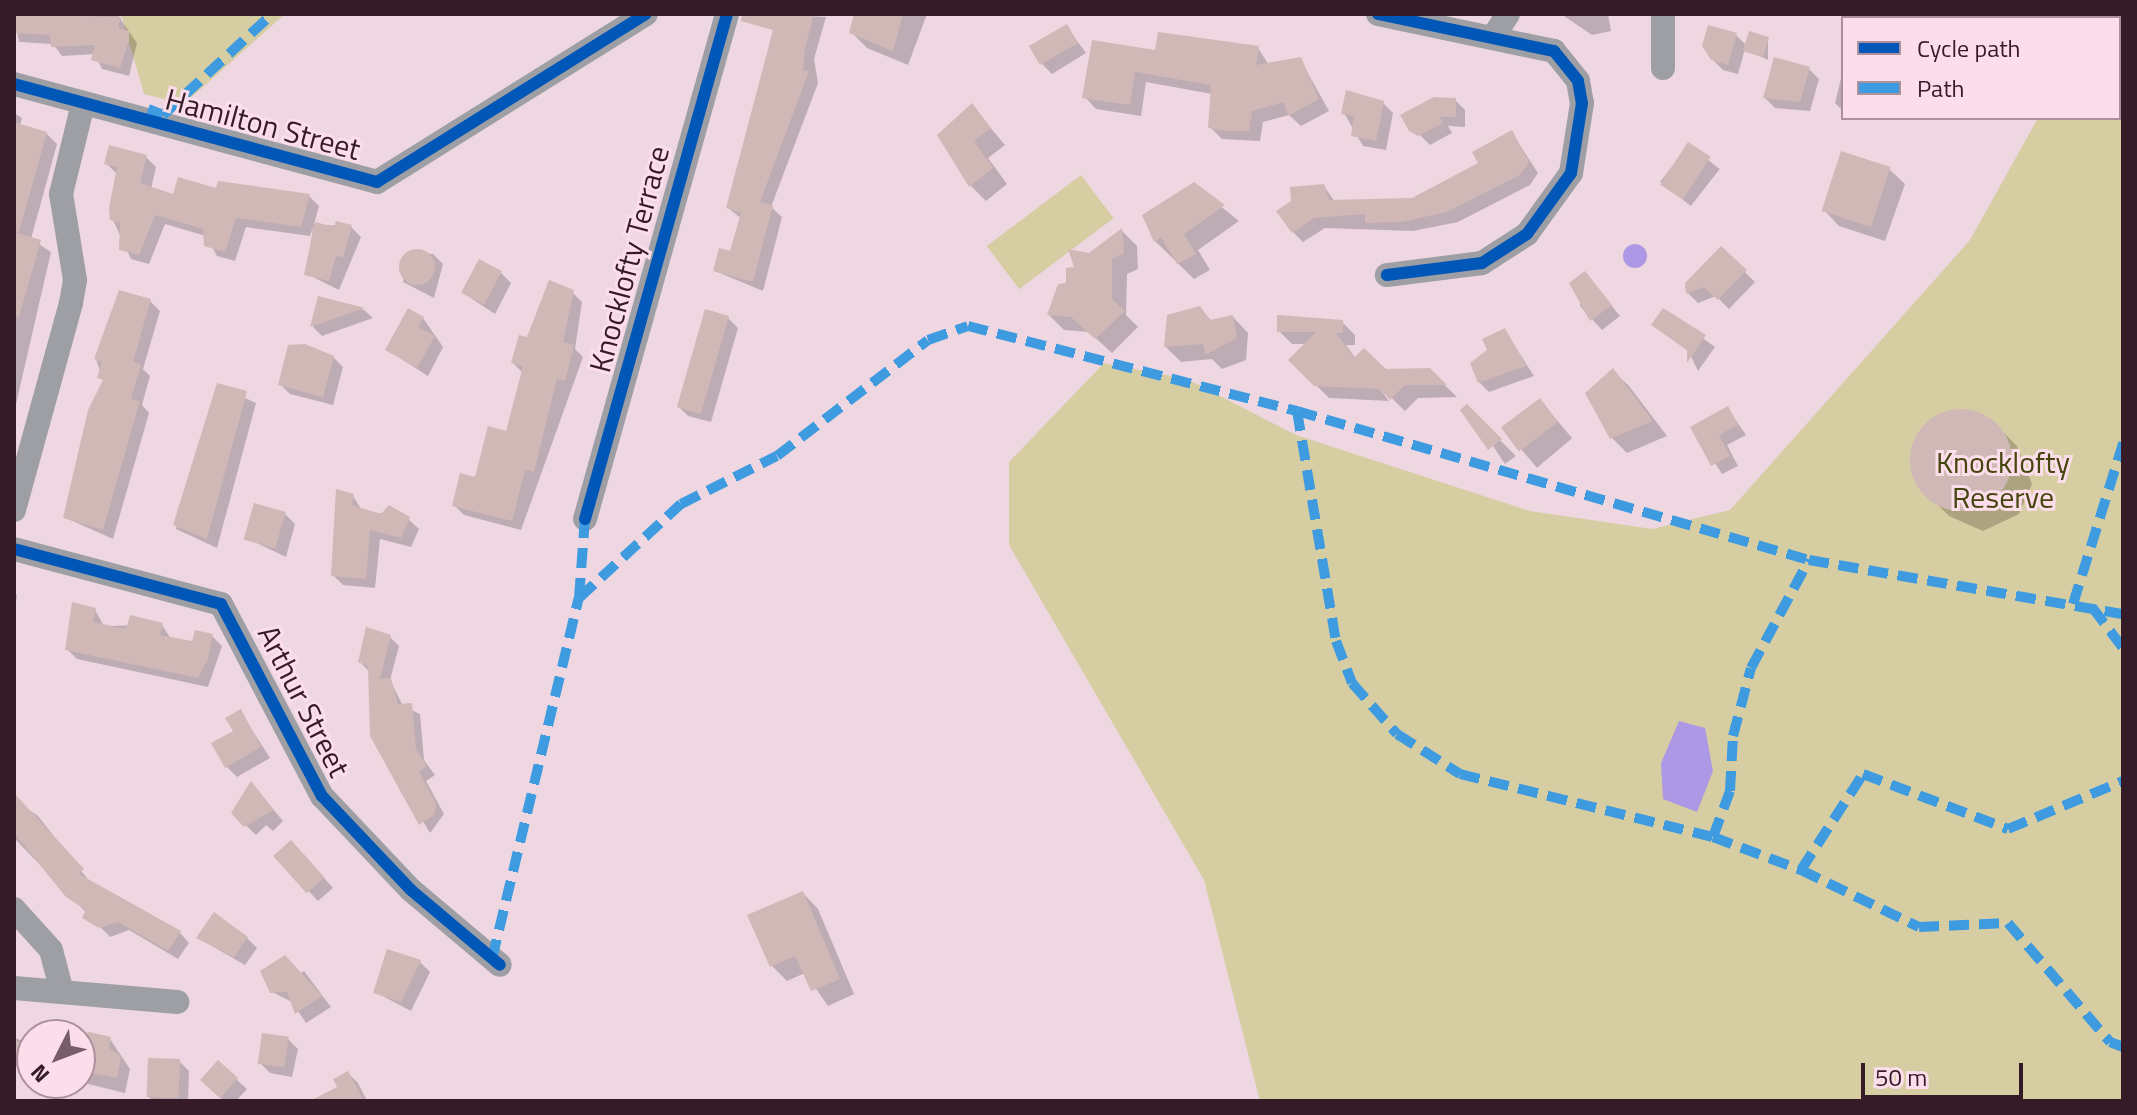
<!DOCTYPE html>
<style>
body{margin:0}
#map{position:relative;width:2137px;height:1115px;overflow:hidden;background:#eed7e1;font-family:"Titillium Web",sans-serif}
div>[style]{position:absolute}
.green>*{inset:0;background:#d7cda2;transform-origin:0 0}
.water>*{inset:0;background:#ac98e5}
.round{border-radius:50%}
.shadow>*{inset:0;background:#0003;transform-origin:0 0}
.building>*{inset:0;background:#cfb8b6;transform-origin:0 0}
.minor>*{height:24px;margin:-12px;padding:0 12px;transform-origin:12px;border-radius:12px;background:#9e9fa5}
.quiet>*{height:10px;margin-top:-5px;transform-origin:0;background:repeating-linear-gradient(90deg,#3e9be0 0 20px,transparent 0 30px)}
.cycleway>*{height:12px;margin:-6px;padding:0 6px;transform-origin:6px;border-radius:6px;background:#0057b8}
span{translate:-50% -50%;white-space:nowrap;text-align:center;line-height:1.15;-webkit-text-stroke:6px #fcdeeb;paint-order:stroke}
.street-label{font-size:30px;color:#351b28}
.park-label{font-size:30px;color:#46450e}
.frame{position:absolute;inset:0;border:16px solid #351b28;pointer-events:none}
.legend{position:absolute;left:1841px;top:16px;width:280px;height:104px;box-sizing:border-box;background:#fcdeeb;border:2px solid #ac909d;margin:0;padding:10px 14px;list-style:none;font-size:24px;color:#351b28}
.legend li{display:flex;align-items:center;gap:16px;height:40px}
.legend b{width:40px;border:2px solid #ac909d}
.north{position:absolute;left:16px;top:1019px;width:80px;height:80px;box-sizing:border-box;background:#fcdeeb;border:2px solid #ac909d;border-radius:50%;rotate:228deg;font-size:22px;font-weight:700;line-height:32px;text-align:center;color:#351b28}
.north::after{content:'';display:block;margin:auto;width:28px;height:36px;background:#765d69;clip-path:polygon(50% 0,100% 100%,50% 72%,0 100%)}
.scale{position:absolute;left:1861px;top:1063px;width:162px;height:36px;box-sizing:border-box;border:4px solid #351b28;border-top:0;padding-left:10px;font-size:24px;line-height:28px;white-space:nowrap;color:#351b28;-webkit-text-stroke:6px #fcdeeb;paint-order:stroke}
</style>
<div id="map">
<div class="green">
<i style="clip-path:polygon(121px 14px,285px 14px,184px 104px,144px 94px)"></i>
<i style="clip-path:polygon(2071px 14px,2123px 14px,2123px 1101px,1260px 1101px,1204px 880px,1009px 545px,1009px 462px,1104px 363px,1187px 379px,1296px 435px,1530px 511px,1652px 529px,1730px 510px,1970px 240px,2038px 118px,2119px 118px,2119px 18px)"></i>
<i style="left:1081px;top:175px;width:54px;height:118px;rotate:53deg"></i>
</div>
<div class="water">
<i class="round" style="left:1623px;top:244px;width:24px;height:24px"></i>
<i style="clip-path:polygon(1679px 721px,1705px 728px,1713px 771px,1697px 812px,1663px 799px,1661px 763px)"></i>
</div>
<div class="shadow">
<i style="clip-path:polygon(14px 14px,117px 14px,137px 43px,129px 76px,102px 69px,95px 54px,62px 56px,53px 44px,19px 42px)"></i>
<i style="clip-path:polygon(767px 14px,826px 17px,814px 59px,818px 83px,771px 207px,782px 217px,763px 291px,715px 271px,732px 253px,742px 219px,728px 208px,774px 34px)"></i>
<i style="clip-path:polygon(856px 14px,927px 14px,908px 65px,867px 48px,851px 32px)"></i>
<i style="clip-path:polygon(1561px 14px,1608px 14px,1611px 31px,1592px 35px)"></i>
<i style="left:1872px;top:14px;width:95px;height:5px"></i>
<i style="clip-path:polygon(1067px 27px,1086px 53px,1052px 74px,1042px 64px)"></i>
<i style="clip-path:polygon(1736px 35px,1747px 46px,1768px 38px,1768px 60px,1745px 49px,1738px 74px,1723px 70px,1712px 59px)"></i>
<i style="clip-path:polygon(1258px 48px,1269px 65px,1300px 59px,1329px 111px,1301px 126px,1289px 115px,1263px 122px,1260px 141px,1222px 139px,1210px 127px,1212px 94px,1146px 82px,1141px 116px,1096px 109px,1085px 97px,1157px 52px)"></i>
<i style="clip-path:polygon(1809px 69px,1819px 79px,1810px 111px,1775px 108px,1765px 98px)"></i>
<i style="clip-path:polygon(1843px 70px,1843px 111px,1835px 103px)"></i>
<i style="clip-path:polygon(1455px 100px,1465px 110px,1465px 127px,1448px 126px,1452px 133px,1430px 145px,1420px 135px)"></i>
<i style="clip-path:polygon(1383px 103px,1393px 113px,1386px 150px,1363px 146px,1344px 113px)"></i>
<i style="clip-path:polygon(972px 106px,1005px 145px,988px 158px,1007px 184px,986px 201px,970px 185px)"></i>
<i style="clip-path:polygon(14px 113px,22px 118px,18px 133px,14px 132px)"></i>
<i style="clip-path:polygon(46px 133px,57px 144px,31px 239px,51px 252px,14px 413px,14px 165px)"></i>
<i style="clip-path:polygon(1512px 133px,1538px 173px,1530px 185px,1458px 222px,1413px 231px,1325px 228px,1303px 242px,1293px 232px,1324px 186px,1335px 202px,1413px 200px,1481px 164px)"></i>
<i style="left:1689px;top:145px;width:39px;height:47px;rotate:38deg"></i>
<i style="clip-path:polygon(1843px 153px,1889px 169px,1905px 184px,1885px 241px,1839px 226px,1824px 210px)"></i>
<i style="clip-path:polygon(146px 157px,156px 167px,151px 189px,174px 196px,309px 196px,319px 206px,314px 224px,351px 227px,361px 237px,339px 290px,307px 274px,313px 227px,310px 236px,246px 227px,235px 261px,217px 256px,206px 236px,165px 224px,149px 264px,131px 259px,113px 220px,116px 173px,106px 163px)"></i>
<i style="clip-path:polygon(1194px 185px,1239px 221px,1198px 250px,1210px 270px,1194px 279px,1155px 241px)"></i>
<i style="clip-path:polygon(1122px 231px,1137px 246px,1138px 269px,1127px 274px,1126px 315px,1138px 327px,1112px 353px,1089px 332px,1064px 330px,1049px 315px,1077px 269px)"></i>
<i style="clip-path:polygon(1721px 249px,1755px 282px,1729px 309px,1716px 296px,1698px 303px,1688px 293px)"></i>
<i style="clip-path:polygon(409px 252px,433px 254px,443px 264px,434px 298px,403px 282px)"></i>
<i style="clip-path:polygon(501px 273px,511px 283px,495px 314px,463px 293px)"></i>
<i style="clip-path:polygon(1585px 273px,1620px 316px,1602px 330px,1580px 306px)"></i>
<i style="clip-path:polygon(572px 292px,582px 302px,575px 349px,583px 357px,521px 530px,464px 515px,454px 505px,507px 433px,523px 373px,513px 363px)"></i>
<i style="clip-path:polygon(320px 299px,364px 310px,373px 318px,322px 336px,313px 327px)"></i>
<i style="clip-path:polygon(150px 301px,160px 311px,143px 369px,150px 376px,142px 405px,149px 413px,113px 539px,66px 518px,104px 383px,96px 359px)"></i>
<i style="clip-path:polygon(1199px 308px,1212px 321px,1233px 317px,1248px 333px,1246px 360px,1222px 369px,1212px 359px,1181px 362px,1166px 347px)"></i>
<i style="clip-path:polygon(1663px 310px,1715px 347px,1698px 371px,1689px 352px,1654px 324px)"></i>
<i style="clip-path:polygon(423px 318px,443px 347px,428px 376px,387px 350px)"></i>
<i style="clip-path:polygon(728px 318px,738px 328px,711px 422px,688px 416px,678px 406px)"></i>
<i style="clip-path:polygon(1342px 322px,1355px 335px,1355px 345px,1346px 345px,1356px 359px,1385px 371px,1429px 370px,1457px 397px,1418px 398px,1405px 411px,1374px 381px,1389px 401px,1329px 398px,1291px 360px,1307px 344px,1292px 344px,1279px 331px)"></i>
<i style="clip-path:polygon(1505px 331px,1534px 376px,1489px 392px,1479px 382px)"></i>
<i style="clip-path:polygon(333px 357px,343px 367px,333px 405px,290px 394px,280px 384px)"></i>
<i style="clip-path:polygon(1613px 371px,1629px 386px,1667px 436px,1627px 453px,1612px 438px)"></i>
<i style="clip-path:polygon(219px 386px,256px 403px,217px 548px,176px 529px)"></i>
<i style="left:1540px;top:400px;width:50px;height:46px;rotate:50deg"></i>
<i style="clip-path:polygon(1467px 407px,1516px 456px,1505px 464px)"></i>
<i style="clip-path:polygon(1728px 409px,1746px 435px,1727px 445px,1738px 466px,1722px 474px,1693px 428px)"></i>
<i style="clip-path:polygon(1962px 411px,1996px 425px,2017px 446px,2032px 484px,2019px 514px,1983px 531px,1949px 516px,1928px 495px,1913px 460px,1927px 425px)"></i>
<i style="clip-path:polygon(353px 496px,362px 510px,408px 519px,419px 529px,411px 547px,380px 539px,375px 588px,343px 585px,333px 575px)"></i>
<i style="clip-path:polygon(285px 514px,295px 524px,286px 557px,246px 538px)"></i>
<i style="clip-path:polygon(14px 592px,17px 596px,14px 612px)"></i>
<i style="clip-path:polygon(95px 610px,104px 626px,162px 625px,171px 639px,194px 643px,212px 636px,222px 646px,208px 687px,77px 659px,67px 649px)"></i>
<i style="clip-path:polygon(390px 637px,399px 646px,390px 680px,403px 706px,420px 714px,424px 760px,435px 775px,426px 781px,444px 814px,430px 833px,372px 735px,369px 671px,360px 662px)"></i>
<i style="clip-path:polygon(240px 711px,270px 758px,237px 777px,227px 767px)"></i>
<i style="clip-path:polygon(252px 784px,283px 821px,273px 831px,266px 825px,256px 835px,233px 813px)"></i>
<i style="clip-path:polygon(14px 800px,38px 816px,90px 882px,180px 933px,189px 943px,178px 959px,129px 930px,110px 937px,14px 838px)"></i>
<i style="clip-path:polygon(301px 852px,333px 888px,318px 901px,276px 856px)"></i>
<i style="clip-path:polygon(803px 893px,818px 909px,854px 994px,828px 1006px,805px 973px,787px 981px,771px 965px)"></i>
<i style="clip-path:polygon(198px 938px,247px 938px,257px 948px,245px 965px)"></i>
<i style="clip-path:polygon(420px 962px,430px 972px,411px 1011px,375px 992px)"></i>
<i style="clip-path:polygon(304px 971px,331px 1007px,306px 1023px,292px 1002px,272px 992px)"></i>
<i style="clip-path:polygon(29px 1034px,89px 1034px,110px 1039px,130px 1069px,125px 1093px,80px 1082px,80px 1035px,32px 1035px,32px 1071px,14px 1066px,14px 1038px,27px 1042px)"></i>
<i style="clip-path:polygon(288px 1039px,298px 1049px,292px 1077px,270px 1073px,260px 1063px)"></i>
<i style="clip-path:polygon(179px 1061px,189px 1071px,188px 1101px,153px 1101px,148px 1096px)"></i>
<i style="clip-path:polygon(218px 1063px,247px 1089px,236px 1101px,224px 1101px,202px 1080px)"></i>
<i style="clip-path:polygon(348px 1073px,358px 1083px,367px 1101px,331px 1101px)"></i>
</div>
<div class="building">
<i style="clip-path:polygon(14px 14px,121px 17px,118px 28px,129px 31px,129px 40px,120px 68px,91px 60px,95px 45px,51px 47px,50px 35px,14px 33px)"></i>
<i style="clip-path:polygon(742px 14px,814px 14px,805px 48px,803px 70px,809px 71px,760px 202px,773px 205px,753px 282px,713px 271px,719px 248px,730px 251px,741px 213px,726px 208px,773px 30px,741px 21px)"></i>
<i style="clip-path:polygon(854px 14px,903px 14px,893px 51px,849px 33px)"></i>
<i style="left:1067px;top:24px;width:22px;height:44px;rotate:60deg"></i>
<i style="clip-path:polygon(1708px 25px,1737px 33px,1728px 65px,1711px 60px,1702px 46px)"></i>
<i style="left:1749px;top:31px;width:21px;height:21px;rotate:17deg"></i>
<i style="clip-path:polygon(1158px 32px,1259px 46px,1256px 65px,1301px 57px,1319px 99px,1288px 116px,1284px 102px,1252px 111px,1249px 131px,1230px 131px,1208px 128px,1211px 85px,1135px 72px,1130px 105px,1082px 98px,1092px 40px,1155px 50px)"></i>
<i style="clip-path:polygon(1774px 57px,1810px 67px,1800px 102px,1763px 98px)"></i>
<i style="clip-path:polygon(1346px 90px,1384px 101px,1376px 141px,1351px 136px,1354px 116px,1341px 114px)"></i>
<i style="clip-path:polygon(1434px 97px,1456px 98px,1456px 117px,1440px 117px,1443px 123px,1418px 136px,1409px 131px,1400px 115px)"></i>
<i style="clip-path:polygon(972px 103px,991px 128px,974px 141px,993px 168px,969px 187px,937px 135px)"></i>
<i style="clip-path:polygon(14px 122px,47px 132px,19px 232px,14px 231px)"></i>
<i style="clip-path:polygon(1512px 130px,1529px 162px,1520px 175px,1447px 212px,1402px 222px,1365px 223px,1365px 214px,1314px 218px,1292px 233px,1276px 211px,1291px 201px,1290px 187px,1324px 184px,1329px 200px,1412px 198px,1478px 163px,1472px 152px)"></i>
<i style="left:1688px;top:142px;width:27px;height:51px;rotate:33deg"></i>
<i style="clip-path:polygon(109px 145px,147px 155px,140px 183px,173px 194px,178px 177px,216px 188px,218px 181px,310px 194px,301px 227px,236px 218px,225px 252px,204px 246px,203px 229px,155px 215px,139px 255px,119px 250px,120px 223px,110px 220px,109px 208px,117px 167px,104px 164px)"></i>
<i style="left:1841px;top:151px;width:52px;height:63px;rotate:18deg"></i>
<i style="clip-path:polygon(1194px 182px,1225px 205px,1184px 234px,1196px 254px,1177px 264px,1161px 237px,1154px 242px,1142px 215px)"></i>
<i style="clip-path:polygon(336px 221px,352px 225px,343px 258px,336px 256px,329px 281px,304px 275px,315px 222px,334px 227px)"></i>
<i style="clip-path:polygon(1122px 228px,1124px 253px,1112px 259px,1112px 299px,1125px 311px,1095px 339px,1071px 317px,1047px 315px,1058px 284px,1066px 283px,1066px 268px,1074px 267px,1068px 249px,1089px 253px)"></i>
<i style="clip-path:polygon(14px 232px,41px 240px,19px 317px,14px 316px)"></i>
<i style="clip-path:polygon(1721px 246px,1747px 270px,1718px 300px,1704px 287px,1686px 294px,1685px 283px)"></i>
<i class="round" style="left:399px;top:249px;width:36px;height:36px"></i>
<i style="left:479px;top:259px;width:26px;height:38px;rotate:28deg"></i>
<i style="clip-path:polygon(1585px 271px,1612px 305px,1590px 321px,1569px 283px)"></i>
<i style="clip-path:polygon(549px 280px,574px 290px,563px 342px,574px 345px,565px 381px,557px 379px,534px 472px,525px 470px,512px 521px,452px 506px,460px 473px,475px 477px,488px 426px,506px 431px,523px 366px,511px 363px,519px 335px,527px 337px)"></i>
<i style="clip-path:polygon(119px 290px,151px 299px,133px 362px,141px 364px,131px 399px,140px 401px,103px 530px,63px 518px,88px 410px,103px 380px,97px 378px,102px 362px,94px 359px)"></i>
<i style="clip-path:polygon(318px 296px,365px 308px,310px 327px)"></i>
<i style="clip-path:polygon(1200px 306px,1210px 320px,1233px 315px,1237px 338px,1205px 355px,1203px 344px,1164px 347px,1167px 315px)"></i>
<i style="clip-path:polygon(408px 308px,424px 317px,418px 327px,435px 336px,417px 368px,385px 350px)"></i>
<i style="clip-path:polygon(1663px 308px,1706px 335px,1687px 363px,1687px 350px,1651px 325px)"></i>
<i style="left:705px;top:309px;width:25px;height:102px;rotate:16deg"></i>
<i style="clip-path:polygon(1277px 315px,1343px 320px,1343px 333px,1336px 333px,1354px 358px,1364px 348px,1386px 369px,1430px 368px,1447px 385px,1405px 385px,1390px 400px,1380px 389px,1314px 386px,1288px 360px,1316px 332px,1277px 332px)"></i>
<i style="clip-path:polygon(1505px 328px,1526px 366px,1478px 383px,1470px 363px,1487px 350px,1482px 339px)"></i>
<i style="clip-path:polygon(305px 344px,334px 356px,323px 397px,278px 385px,288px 345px)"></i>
<i style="clip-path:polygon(1613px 368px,1653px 421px,1610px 439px,1585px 393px)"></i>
<i style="clip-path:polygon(217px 383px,247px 391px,207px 539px,173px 525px)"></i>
<i style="left:1540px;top:398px;width:30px;height:49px;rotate:53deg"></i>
<i style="clip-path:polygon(1467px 404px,1502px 439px,1488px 450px,1460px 410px)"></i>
<i style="clip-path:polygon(1728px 406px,1738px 425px,1719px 435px,1730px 456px,1711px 466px,1690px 427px)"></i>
<i class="round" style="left:1910px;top:409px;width:102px;height:102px"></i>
<i style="clip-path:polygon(336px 489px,354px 494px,352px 505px,381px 514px,389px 505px,410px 517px,401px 538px,370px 530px,366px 579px,331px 576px)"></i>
<i style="left:254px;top:503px;width:33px;height:38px;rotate:16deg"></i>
<i style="clip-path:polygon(72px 602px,96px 608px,93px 622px,126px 629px,130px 615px,163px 623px,160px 635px,192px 641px,195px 630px,213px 634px,208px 659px,198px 678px,65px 650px)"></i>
<i style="clip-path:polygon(366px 627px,391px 635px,380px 679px,391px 678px,398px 704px,412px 703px,416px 749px,427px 766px,419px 772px,436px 803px,435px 814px,419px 825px,370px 736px,368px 666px,358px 662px)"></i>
<i style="clip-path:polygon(241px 709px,261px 747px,225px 768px,211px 743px,233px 731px,225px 718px)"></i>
<i style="clip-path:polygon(251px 781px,274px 810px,244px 827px,231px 813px)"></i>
<i style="clip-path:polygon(14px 793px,84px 869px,79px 874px,181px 931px,168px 951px,118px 922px,99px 928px,82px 918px,86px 910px,66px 897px,14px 833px)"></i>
<i style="left:291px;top:840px;width:50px;height:24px;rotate:48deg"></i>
<i style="clip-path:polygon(803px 891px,840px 979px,811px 991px,795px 956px,770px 967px,747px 915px)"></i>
<i style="clip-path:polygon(214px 912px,248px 937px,234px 957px,196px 938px)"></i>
<i style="clip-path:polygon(387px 949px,421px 960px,401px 1002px,373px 993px)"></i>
<i style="clip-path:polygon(285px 955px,322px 996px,295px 1014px,287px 992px,270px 993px,260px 971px)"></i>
<i style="clip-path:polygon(89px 1032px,111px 1037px,109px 1048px,121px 1057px,117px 1078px,80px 1071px,80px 1036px)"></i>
<i style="left:262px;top:1033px;width:27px;height:31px;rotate:8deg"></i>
<i style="clip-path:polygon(14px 1041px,32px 1045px,32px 1064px,14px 1060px)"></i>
<i style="left:148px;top:1058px;width:32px;height:39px;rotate:2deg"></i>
<i style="left:218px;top:1060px;width:27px;height:27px;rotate:42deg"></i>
<i style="clip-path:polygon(348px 1071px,364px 1101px,310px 1101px,337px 1087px,333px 1079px)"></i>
</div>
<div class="minor">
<i style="left:1378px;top:14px;width:180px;rotate:11.9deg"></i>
<i style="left:1554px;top:51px;width:38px;rotate:51deg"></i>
<i style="left:1578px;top:81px;width:22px;rotate:80deg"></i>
<i style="left:1582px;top:103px;width:71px;rotate:98.9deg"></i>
<i style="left:1571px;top:173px;width:75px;rotate:125.8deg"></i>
<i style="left:1527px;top:234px;width:54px;rotate:147.2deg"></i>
<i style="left:1482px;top:263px;width:96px;rotate:172.8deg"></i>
<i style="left:1495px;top:34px;width:24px;rotate:-57deg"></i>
<i style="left:1663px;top:68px;width:54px;rotate:-90deg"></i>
<i style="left:14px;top:84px;width:376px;rotate:15.1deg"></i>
<i style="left:377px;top:182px;width:317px;rotate:-32deg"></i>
<i style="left:14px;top:510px;width:215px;rotate:-74.6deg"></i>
<i style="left:71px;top:303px;width:23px;rotate:-80deg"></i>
<i style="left:75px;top:280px;width:87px;rotate:-99.2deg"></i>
<i style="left:61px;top:194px;width:93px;rotate:-76.3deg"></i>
<i style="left:585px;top:519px;width:525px;rotate:-74.29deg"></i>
<i style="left:14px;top:549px;width:214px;rotate:14.9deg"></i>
<i style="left:221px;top:604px;width:217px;rotate:62.3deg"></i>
<i style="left:322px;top:796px;width:129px;rotate:46.6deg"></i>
<i style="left:411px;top:890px;width:116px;rotate:40.1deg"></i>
<i style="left:14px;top:909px;width:55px;rotate:47.9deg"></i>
<i style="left:51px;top:950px;width:43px;rotate:75.3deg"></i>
<i style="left:14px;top:988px;width:164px;rotate:4.9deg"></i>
</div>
<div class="quiet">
<i style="left:148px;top:109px;width:16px;rotate:22deg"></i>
<i style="left:163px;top:115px;width:149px;rotate:-42.8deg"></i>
<i style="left:1297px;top:411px;width:233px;rotate:80.4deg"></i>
<i style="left:1336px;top:641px;width:45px;rotate:69.1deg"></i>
<i style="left:1352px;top:683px;width:68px;rotate:48.6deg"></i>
<i style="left:1397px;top:734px;width:75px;rotate:32.4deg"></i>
<i style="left:1460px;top:774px;width:261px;rotate:14deg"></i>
<i style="left:1713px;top:837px;width:94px;rotate:20.6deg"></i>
<i style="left:1801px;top:870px;width:114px;rotate:-57.1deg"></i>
<i style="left:1863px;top:774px;width:155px;rotate:20.8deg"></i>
<i style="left:2008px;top:829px;width:125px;rotate:-22.7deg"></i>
<i style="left:579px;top:598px;width:139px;rotate:-42.7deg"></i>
<i style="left:681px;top:504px;width:107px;rotate:-26.6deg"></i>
<i style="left:777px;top:456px;width:190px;rotate:-37.5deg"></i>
<i style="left:928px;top:340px;width:42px;rotate:-19.3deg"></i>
<i style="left:968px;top:326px;width:340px;rotate:14.5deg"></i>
<i style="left:1297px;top:411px;width:533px;rotate:16.23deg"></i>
<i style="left:1809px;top:560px;width:319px;rotate:9.8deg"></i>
<i style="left:2073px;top:604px;width:169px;rotate:-72.7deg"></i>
<i style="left:2092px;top:607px;width:51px;rotate:52.9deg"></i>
<i style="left:1713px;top:837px;width:49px;rotate:-69.7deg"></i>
<i style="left:1730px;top:791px;width:55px;rotate:-86.9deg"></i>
<i style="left:1733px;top:736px;width:70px;rotate:-75.2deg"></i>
<i style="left:1751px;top:668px;width:123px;rotate:-61.8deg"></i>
<i style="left:1801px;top:870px;width:131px;rotate:25.8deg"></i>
<i style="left:1919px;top:927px;width:89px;rotate:-2.6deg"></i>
<i style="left:2008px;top:923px;width:157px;rotate:49.4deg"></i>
<i style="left:2110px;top:1042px;width:14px;rotate:21deg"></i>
<i style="left:492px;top:959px;width:371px;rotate:-76.5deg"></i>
<i style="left:579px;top:598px;width:79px;rotate:-85.7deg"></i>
</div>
<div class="cycleway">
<i style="left:1378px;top:14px;width:180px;rotate:11.9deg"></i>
<i style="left:1554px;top:51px;width:38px;rotate:51deg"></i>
<i style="left:1578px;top:81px;width:22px;rotate:80deg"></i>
<i style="left:1582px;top:103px;width:71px;rotate:98.9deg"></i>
<i style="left:1571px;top:173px;width:75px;rotate:125.8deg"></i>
<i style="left:1527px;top:234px;width:54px;rotate:147.2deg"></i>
<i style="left:1482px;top:263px;width:96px;rotate:172.8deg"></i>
<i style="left:14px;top:84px;width:376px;rotate:15.1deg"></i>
<i style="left:377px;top:182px;width:317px;rotate:-32deg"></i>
<i style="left:585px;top:519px;width:525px;rotate:-74.29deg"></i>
<i style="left:14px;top:549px;width:214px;rotate:14.9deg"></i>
<i style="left:221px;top:604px;width:217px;rotate:62.3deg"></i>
<i style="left:322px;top:796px;width:129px;rotate:46.6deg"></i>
<i style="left:411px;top:890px;width:116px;rotate:40.1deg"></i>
</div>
<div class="street-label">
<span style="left:263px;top:124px;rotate:15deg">Hamilton Street</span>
<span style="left:629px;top:259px;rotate:-75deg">Knocklofty Terrace</span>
<span style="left:304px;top:701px;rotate:63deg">Arthur Street</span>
</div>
<div class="park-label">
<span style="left:2003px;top:479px">Knocklofty<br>Reserve</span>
</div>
<div class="frame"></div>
<ul class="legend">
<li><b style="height:10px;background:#0057b8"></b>Cycle path</li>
<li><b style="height:10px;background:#3e9be0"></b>Path</li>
</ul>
<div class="north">N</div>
<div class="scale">50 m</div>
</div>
